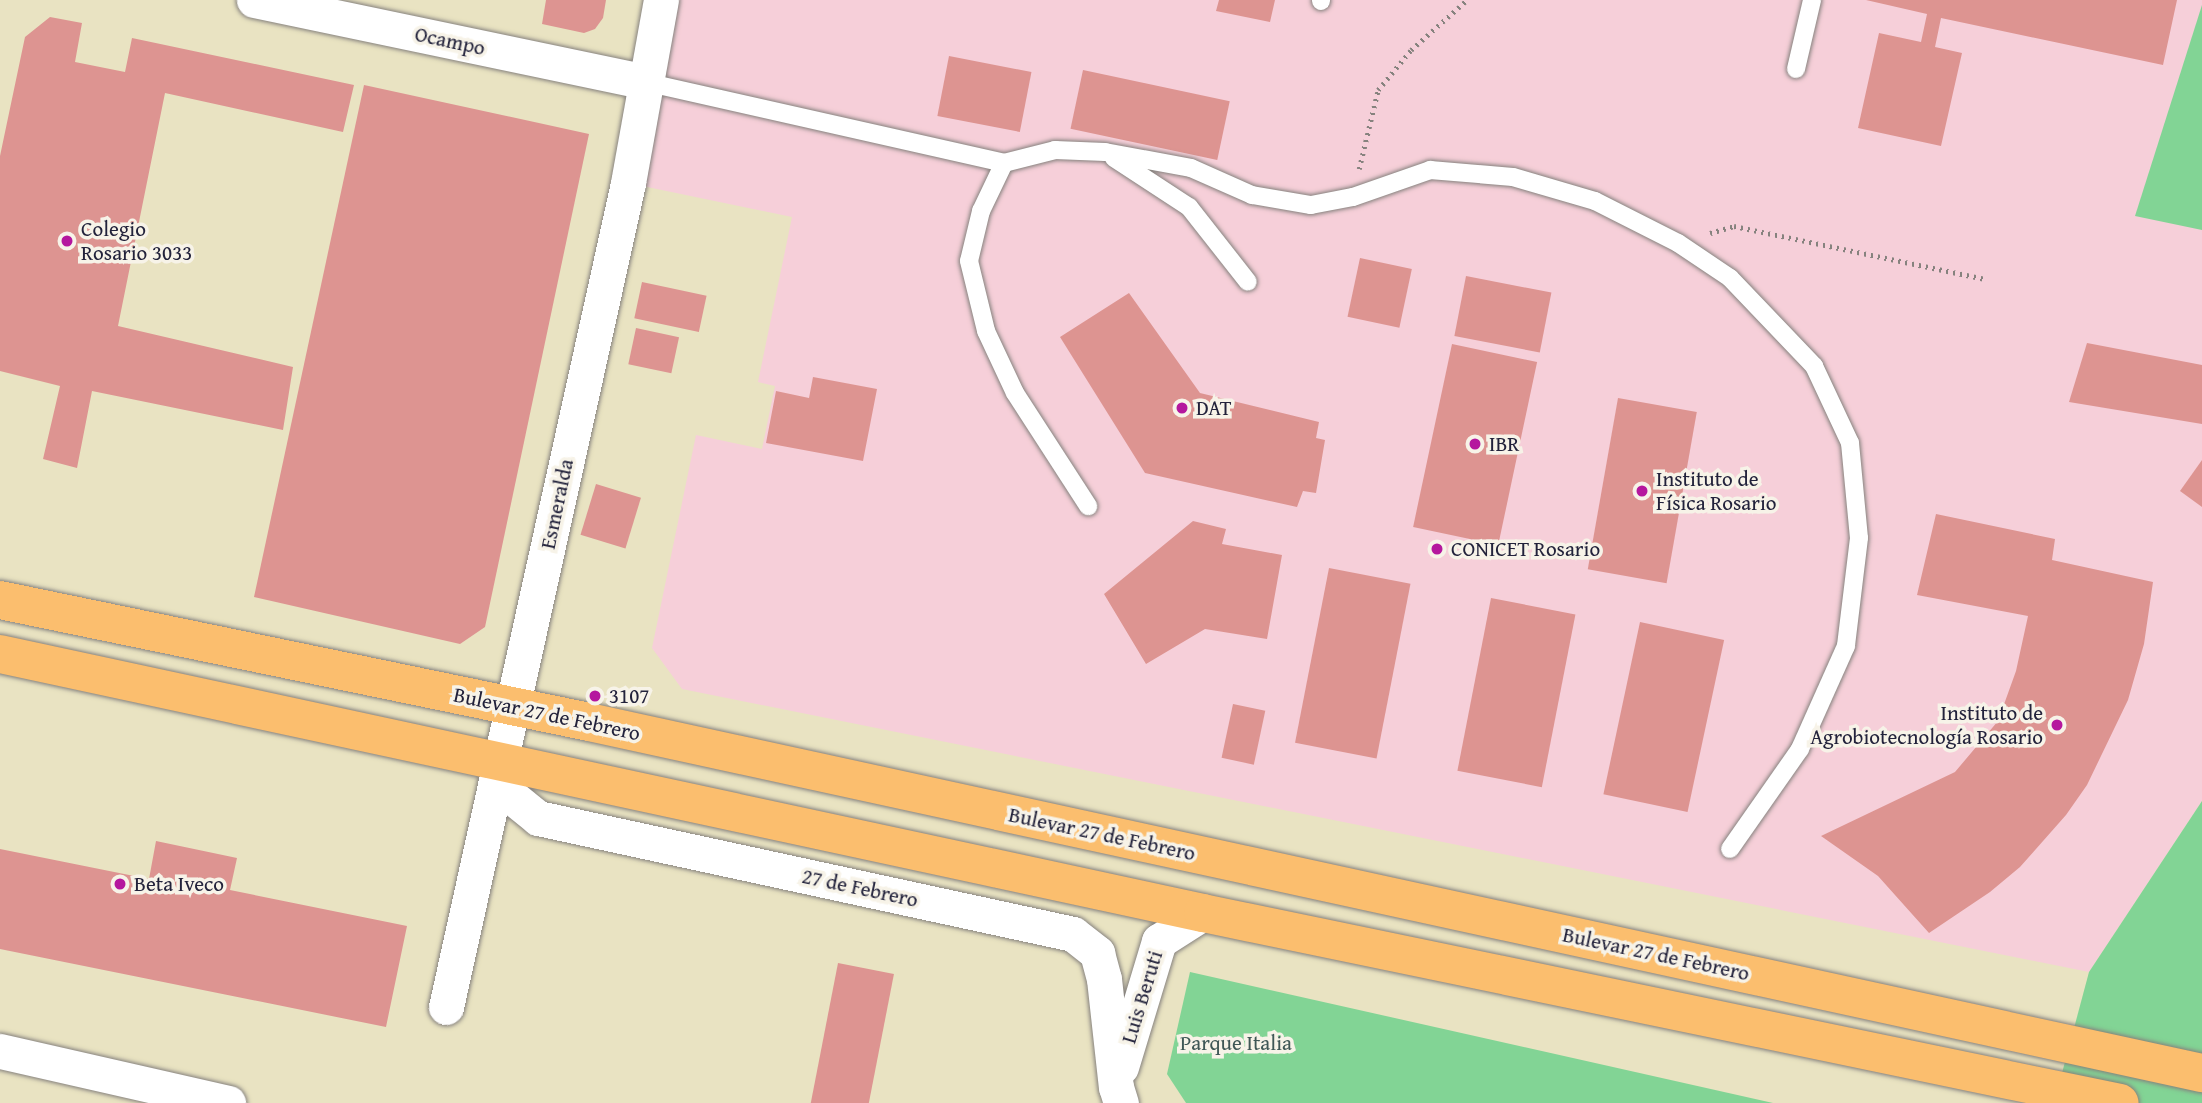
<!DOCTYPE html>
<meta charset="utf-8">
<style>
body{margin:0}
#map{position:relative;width:2202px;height:1103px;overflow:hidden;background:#e9e3c2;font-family:"Gentium Book Plus",serif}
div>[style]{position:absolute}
.built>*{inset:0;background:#f6cfd9}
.green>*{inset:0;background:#82d495}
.building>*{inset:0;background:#dd9491;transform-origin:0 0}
.path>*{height:4.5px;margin-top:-2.25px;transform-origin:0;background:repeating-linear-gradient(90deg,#86827e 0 2px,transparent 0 7px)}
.roads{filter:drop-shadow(0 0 2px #86827e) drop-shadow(0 0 2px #86827e)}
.lane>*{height:18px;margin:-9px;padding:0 9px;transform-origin:9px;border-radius:9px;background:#fff}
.street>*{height:35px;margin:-17.5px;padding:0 17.5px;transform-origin:17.5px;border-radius:17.5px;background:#fff}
.primary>*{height:38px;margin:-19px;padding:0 19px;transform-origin:19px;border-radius:19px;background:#fbbe6e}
.dots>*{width:19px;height:19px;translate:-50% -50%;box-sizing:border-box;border:4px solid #f7f3e8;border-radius:50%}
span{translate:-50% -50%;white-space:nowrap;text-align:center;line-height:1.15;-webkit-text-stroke:7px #f7f3e8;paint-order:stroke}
.street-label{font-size:21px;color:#22223b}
.poi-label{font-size:21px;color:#22223b}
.left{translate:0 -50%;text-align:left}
.right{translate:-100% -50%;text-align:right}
.park-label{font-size:21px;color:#3f5756}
</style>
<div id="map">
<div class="built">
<i style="clip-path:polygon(661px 0,2202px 0,2202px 801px,2089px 972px,682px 689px,652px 648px,696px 435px,762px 449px,775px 386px,758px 382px,792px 217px,628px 183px)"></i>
</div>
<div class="green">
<i style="clip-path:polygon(2202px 5px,2202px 230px,2135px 216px)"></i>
<i style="clip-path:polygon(2202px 801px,2202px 1103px,2054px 1103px,2089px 972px)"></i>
<i style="clip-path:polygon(1190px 972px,1773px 1103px,1186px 1103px,1167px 1074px)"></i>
</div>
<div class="building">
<i style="clip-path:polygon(546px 0,606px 0,603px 18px,595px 29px,584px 33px,542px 24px)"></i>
<i style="clip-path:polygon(1219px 0,1275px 0,1270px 22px,1216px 11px)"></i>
<i style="clip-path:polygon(1866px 0,2177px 0,2163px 65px,1941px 18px,1935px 47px,1962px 53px,1941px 146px,1858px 128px,1879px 33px,1921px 42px,1927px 14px)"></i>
<i style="clip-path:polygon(50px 17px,82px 23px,75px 62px,125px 72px,132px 38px,354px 85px,343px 132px,165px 93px,118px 326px,293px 367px,283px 430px,92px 391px,77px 468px,43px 459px,60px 386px,0 371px,0 156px,25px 37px)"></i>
<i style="left:949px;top:56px;width:84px;height:61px;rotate:11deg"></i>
<i style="left:1083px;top:70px;width:150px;height:60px;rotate:12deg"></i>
<i style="clip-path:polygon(364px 85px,589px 134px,485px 627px,460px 644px,254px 597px)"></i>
<i style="left:1360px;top:258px;width:53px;height:60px;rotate:12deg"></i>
<i style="left:1466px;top:276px;width:87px;height:61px;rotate:11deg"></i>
<i style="left:642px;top:282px;width:66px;height:37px;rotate:12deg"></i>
<i style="clip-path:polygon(1129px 293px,1200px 393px,1319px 422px,1316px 438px,1325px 440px,1316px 493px,1303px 491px,1297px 507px,1145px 473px,1060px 337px)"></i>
<i style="left:636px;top:328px;width:44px;height:37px;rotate:12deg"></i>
<i style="clip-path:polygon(2087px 343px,2202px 365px,2202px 424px,2069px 402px)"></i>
<i style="left:1452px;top:344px;width:87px;height:187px;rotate:12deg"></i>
<i style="clip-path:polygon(813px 377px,877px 389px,863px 461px,766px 443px,776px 391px,809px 398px)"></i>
<i style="left:1618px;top:398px;width:80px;height:174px;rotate:10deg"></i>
<i style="clip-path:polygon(2202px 460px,2202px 507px,2180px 491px)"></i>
<i style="left:596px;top:484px;width:47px;height:53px;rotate:17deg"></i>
<i style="clip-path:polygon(1936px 514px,2055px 539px,2052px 560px,2153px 582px,2144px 644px,2128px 700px,2087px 785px,2066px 815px,2020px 867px,1990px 892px,1929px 933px,1878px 876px,1821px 836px,1955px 772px,1998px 721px,2016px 671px,2028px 616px,1917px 595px)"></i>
<i style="clip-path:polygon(1193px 521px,1226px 529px,1222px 544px,1282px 555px,1267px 639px,1205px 629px,1146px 664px,1104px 594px)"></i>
<i style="left:1329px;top:568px;width:83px;height:178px;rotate:11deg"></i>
<i style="left:1491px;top:598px;width:86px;height:176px;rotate:11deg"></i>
<i style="left:1640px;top:622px;width:86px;height:176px;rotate:12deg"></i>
<i style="left:1233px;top:704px;width:33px;height:55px;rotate:12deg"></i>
<i style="clip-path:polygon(156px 841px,237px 858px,230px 890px,407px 926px,386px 1027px,0 949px,0 849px,149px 879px)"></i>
<i style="left:838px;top:963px;width:57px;height:143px;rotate:11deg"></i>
</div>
<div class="path">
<i style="left:1359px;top:169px;width:81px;rotate:-76.5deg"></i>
<i style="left:1378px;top:90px;width:52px;rotate:-50.5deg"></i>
<i style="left:1411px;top:50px;width:75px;rotate:-41.8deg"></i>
<i style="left:1710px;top:233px;width:25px;rotate:-16deg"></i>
<i style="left:1734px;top:226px;width:258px;rotate:11.9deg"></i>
</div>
<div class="roads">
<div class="lane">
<i style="left:1321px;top:1px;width:1px;rotate:-90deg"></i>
<i style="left:1796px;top:69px;width:71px;rotate:-76.9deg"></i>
<i style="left:645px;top:82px;width:368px;rotate:12.7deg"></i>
<i style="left:1004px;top:163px;width:53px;rotate:-14.3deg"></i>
<i style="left:1055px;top:150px;width:50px;rotate:2.3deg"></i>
<i style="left:1105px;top:152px;width:87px;rotate:10.5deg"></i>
<i style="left:1191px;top:168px;width:67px;rotate:23.9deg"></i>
<i style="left:1252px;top:195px;width:60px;rotate:9.6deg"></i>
<i style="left:1311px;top:205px;width:43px;rotate:-10.8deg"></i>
<i style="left:1353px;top:197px;width:82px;rotate:-19.3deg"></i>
<i style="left:1430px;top:170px;width:83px;rotate:4.8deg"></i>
<i style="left:1513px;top:177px;width:85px;rotate:16.3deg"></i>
<i style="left:1595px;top:201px;width:93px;rotate:26.8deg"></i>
<i style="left:1678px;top:243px;width:63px;rotate:33.9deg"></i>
<i style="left:1730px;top:278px;width:122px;rotate:46.3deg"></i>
<i style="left:1814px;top:366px;width:85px;rotate:64.9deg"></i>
<i style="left:1850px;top:443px;width:95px;rotate:84.6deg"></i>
<i style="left:1859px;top:538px;width:109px;rotate:96.9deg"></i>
<i style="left:1846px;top:646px;width:113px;rotate:114.1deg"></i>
<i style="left:1800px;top:749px;width:122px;rotate:125deg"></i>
<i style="left:1114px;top:158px;width:90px;rotate:33.2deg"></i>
<i style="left:1189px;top:207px;width:95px;rotate:51.8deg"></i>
<i style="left:1004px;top:163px;width:53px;rotate:115.6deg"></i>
<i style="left:981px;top:211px;width:51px;rotate:103.5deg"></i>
<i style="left:969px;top:261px;width:72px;rotate:76.3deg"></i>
<i style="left:986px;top:331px;width:68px;rotate:64.9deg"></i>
<i style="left:1015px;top:393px;width:135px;rotate:57.1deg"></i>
</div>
<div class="street">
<i style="left:254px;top:0;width:400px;rotate:11.8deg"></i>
<i style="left:496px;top:784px;width:54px;rotate:39deg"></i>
<i style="left:538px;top:818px;width:547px;rotate:12.23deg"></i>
<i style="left:1073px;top:934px;width:31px;rotate:38deg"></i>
<i style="left:1097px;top:953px;width:27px;rotate:75deg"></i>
<i style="left:1104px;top:979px;width:109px;rotate:83.7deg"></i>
<i style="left:1116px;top:1087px;width:17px;rotate:73deg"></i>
<i style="left:446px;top:1007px;width:844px;rotate:-77.54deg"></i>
<i style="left:628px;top:183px;width:186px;rotate:-79.8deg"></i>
<i style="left:0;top:1051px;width:234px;rotate:12.8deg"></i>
<i style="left:1121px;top:1067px;width:132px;rotate:-73.2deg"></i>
<i style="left:1159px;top:941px;width:52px;rotate:-32.5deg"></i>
</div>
<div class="primary">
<i style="left:0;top:600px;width:602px;rotate:11.7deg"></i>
<i style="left:589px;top:722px;width:1651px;rotate:12.28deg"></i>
<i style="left:0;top:654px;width:1231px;rotate:12.15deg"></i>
<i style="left:1203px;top:913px;width:936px;rotate:11.71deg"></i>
</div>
</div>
<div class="dots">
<i style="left:67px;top:241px;background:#b5179e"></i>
<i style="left:1182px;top:408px;background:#b5179e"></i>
<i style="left:1475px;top:444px;background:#b5179e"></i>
<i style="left:1642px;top:491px;background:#b5179e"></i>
<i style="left:1437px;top:549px;background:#b5179e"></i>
<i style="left:595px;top:696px;background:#b5179e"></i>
<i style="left:2057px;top:725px;background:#b5179e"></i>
<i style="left:120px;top:884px;background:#b5179e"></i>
</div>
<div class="street-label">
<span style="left:450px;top:41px;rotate:12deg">Ocampo</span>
<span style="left:557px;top:504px;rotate:-78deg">Esmeralda</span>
<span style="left:547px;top:714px;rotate:12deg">Bulevar 27 de Febrero</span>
<span style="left:1102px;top:834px;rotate:12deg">Bulevar 27 de Febrero</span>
<span style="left:860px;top:888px;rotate:12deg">27 de Febrero</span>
<span style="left:1656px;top:954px;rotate:12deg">Bulevar 27 de Febrero</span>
<span style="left:1142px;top:997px;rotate:-73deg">Luis Beruti</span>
</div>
<div class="poi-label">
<span class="left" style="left:81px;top:241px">Colegio<br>Rosario 3033</span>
<span class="left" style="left:1196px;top:408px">DAT</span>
<span class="left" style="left:1489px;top:444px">IBR</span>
<span class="left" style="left:1656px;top:491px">Instituto de<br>Física Rosario</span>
<span class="left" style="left:1451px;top:549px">CONICET Rosario</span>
<span class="left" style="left:609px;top:696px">3107</span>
<span class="right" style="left:2043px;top:725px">Instituto de<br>Agrobiotecnología Rosario</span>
<span class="left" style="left:134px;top:884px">Beta Iveco</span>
</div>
<div class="park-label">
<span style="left:1236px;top:1043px">Parque Italia</span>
</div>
</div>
